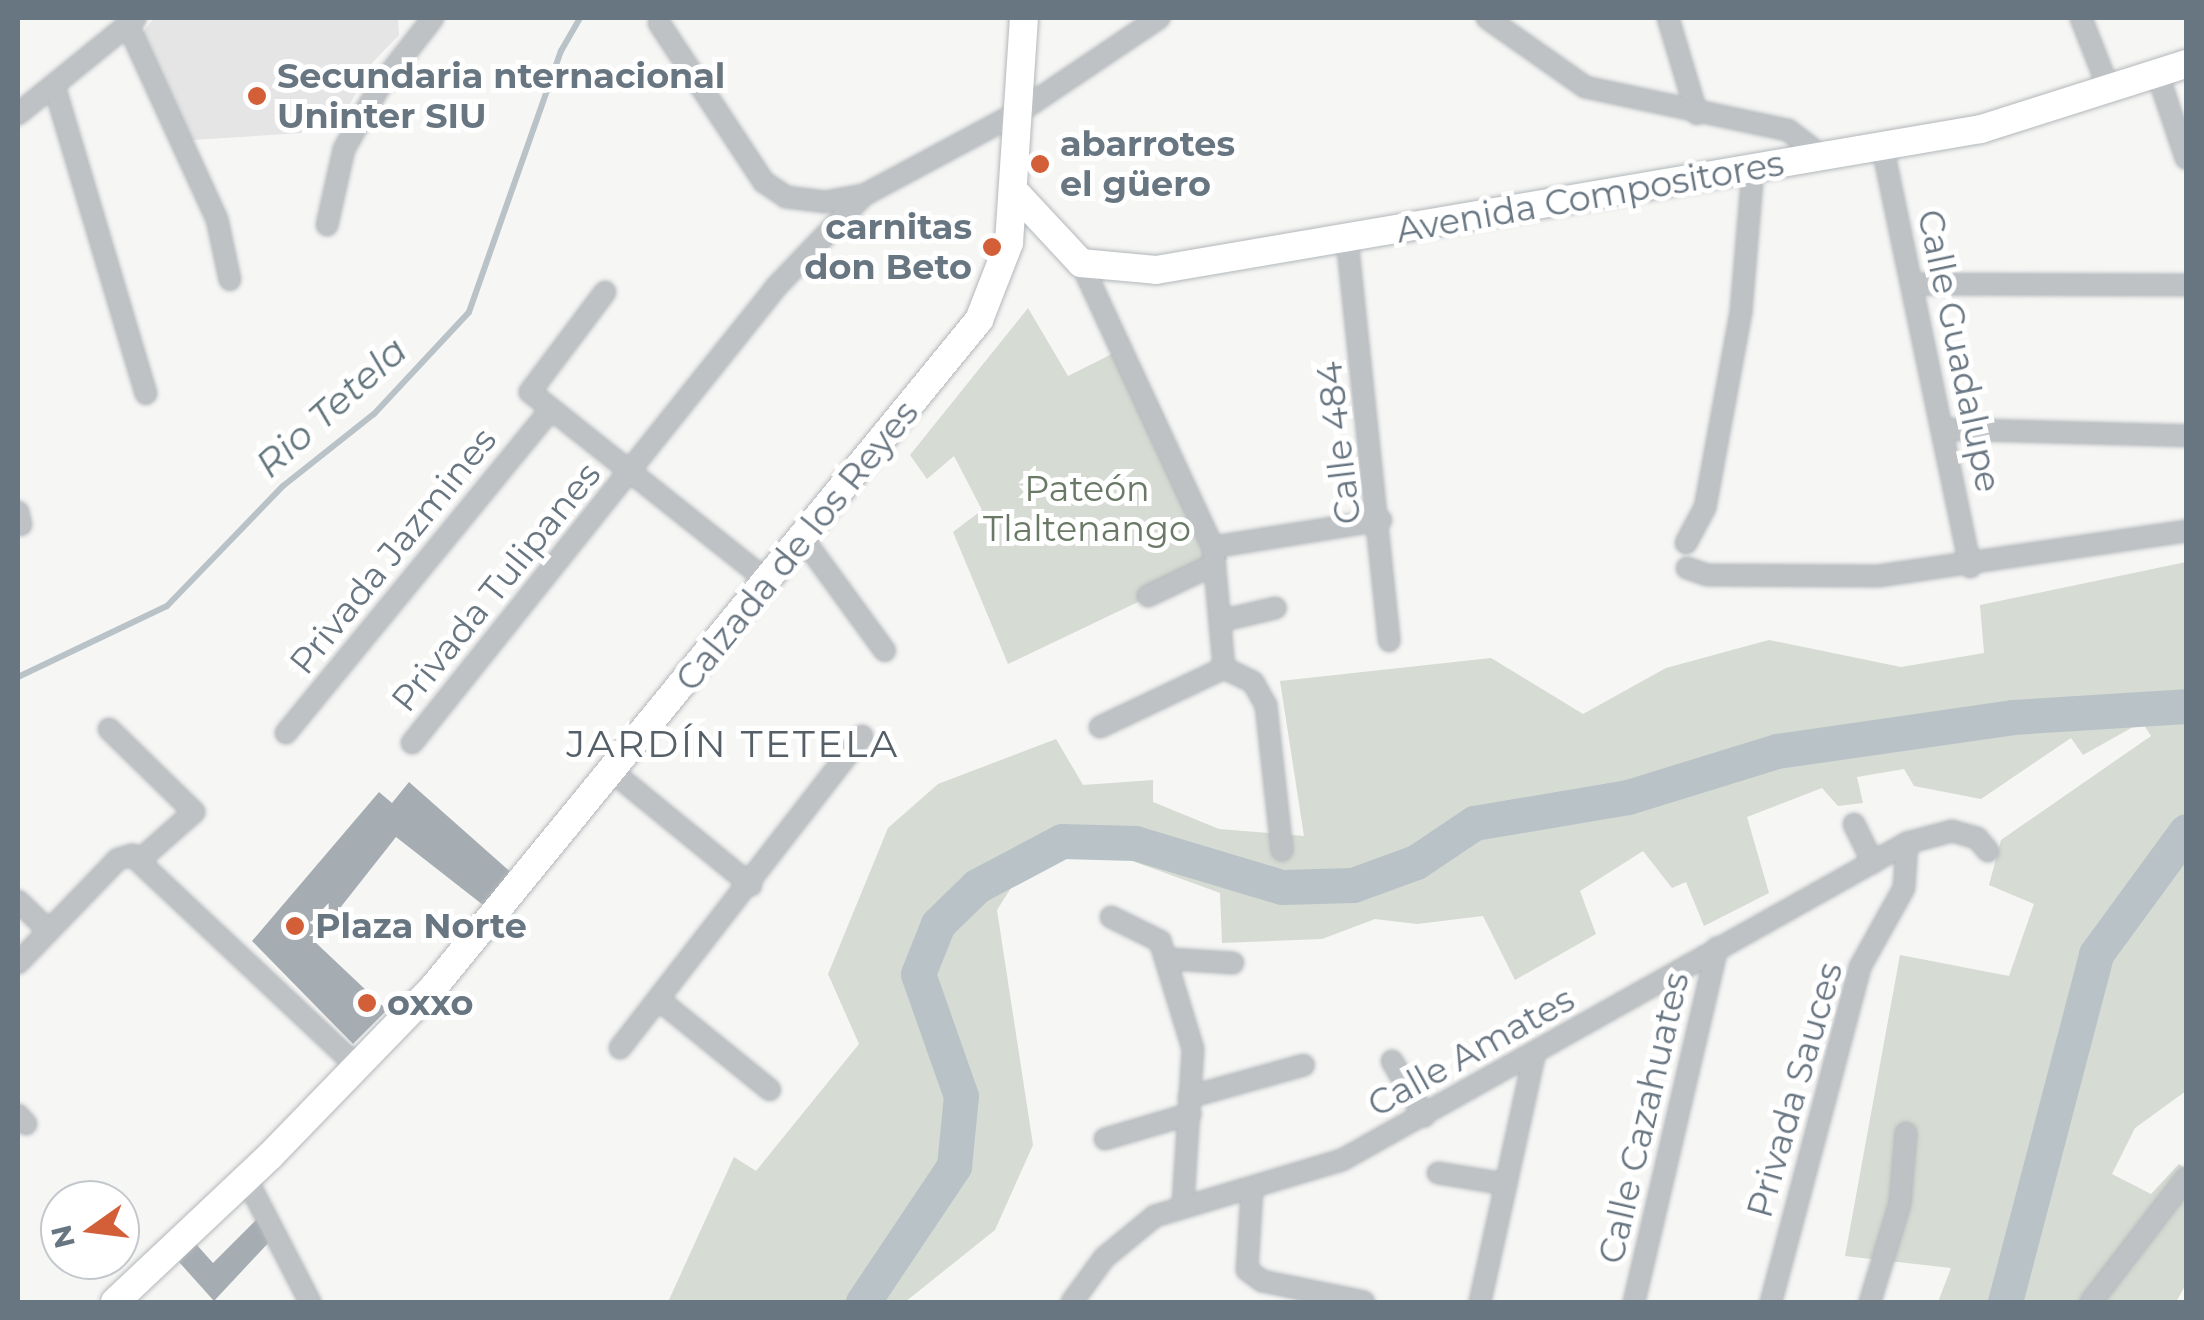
<!DOCTYPE html>
<meta charset="utf-8">
<style>
body{margin:0}
#map{position:relative;width:2204px;height:1320px;overflow:hidden;background:#f6f6f4;font-family:Montserrat,sans-serif}
div>[style]{position:absolute}
.built>*{inset:0;background:#e4e5e4}
.green>*{inset:0;background:#d6dbd3}
.stream>*{height:6px;margin:-3px;padding:0 3px;transform-origin:3px;border-radius:3px;background:#b9c2c7}
.river>*{height:35px;margin:-17.5px;padding:0 17.5px;transform-origin:17.5px;border-radius:17.5px;background:#b9c2c7}
.building>*{inset:0;background:#a6adb2}
.roads{filter:drop-shadow(0 0 2px #b3b7bb) drop-shadow(0 0 2px #b3b7bb)}
.street>*{height:20px;margin:-10px;padding:0 10px;transform-origin:10px;border-radius:10px;background:#bec2c5}
.secondary>*{height:28px;margin:-14px;padding:0 14px;transform-origin:14px;border-radius:14px;background:#fff}
.dots>*{width:28px;height:28px;translate:-50% -50%;box-sizing:border-box;border:5px solid #fff;border-radius:50%}
span{translate:-50% -50%;white-space:nowrap;text-align:center;line-height:1.15;-webkit-text-stroke:10px #fff;paint-order:stroke}
.poi-label{font-size:35px;color:#687682;font-weight:700}
.left{translate:0 -50%;text-align:left}
.right{translate:-100% -50%;text-align:right}
.street-label{font-size:35px;color:#687682}
.park-label{font-size:35px;color:#6a7966}
.water-label{font-size:38px;color:#64777e;font-style:italic}
.neighbourhood-label{font-size:38px;color:#555f67;letter-spacing:2.5px}
.frame{position:absolute;inset:0;border:20px solid #687682;pointer-events:none}
.north{position:absolute;left:40px;top:1180px;width:100px;height:100px;box-sizing:border-box;background:#fff;border:2px solid #c3c8cd;border-radius:50%;rotate:256deg;font-size:28px;font-weight:700;line-height:40px;text-align:center;color:#687682}
.north::after{content:'';display:block;margin:auto;width:35px;height:45px;background:#d25f37;clip-path:polygon(50% 0,100% 100%,50% 72%,0 100%)}
</style>
<div id="map">
<div class="built">
<i style="clip-path:polygon(154px 18px,398px 18px,399px 35px,373px 62px,335px 131px,176px 141px,139px 37px)"></i>
</div>
<div class="green">
<i style="clip-path:polygon(1028px 308px,1068px 376px,1128px 346px,1163px 414px,1213px 547px,1228px 559px,1008px 664px,953px 532px,982px 510px,954px 456px,927px 479px,910px 455px)"></i>
<i style="clip-path:polygon(2186px 562px,2186px 1091px,2135px 1128px,2112px 1174px,2151px 1194px,2179px 1164px,2186px 1169px,2186px 1284px,2176px 1302px,1938px 1302px,1951px 1268px,1845px 1256px,1900px 955px,2009px 976px,2034px 904px,1989px 885px,2001px 840px,2151px 736px,2142px 722px,2083px 755px,2071px 738px,1981px 799px,1914px 786px,1904px 769px,1857px 777px,1863px 803px,1838px 806px,1822px 788px,1747px 817px,1769px 893px,1704px 926px,1686px 882px,1672px 888px,1643px 851px,1580px 891px,1596px 934px,1515px 980px,1483px 916px,1417px 924px,1375px 919px,1322px 939px,1222px 943px,1220px 893px,1105px 851px,1069px 855px,1016px 880px,997px 910px,1033px 1145px,995px 1230px,905px 1302px,668px 1302px,734px 1157px,756px 1171px,859px 1044px,828px 974px,888px 828px,938px 784px,1056px 739px,1083px 785px,1153px 780px,1153px 802px,1219px 829px,1304px 836px,1280px 681px,1491px 658px,1583px 714px,1666px 668px,1769px 640px,1901px 667px,1984px 653px,1980px 605px)"></i>
</div>
<div class="stream">
<i style="left:18px;top:677px;width:165px;rotate:-25.5deg"></i>
<i style="left:167px;top:606px;width:167px;rotate:-46deg"></i>
<i style="left:283px;top:486px;width:116px;rotate:-38.4deg"></i>
<i style="left:374px;top:414px;width:139px;rotate:-47deg"></i>
<i style="left:469px;top:312px;width:277px;rotate:-70.6deg"></i>
<i style="left:561px;top:51px;width:38px;rotate:-60deg"></i>
</div>
<div class="river">
<i style="left:863px;top:1302px;width:164px;rotate:-56.2deg"></i>
<i style="left:954px;top:1166px;width:70px;rotate:-84.3deg"></i>
<i style="left:961px;top:1096px;width:129px;rotate:-109.4deg"></i>
<i style="left:918px;top:974px;width:54px;rotate:-68.2deg"></i>
<i style="left:938px;top:924px;width:54px;rotate:-44.3deg"></i>
<i style="left:977px;top:886px;width:96px;rotate:-27.9deg"></i>
<i style="left:1062px;top:841px;width:73px;rotate:1.6deg"></i>
<i style="left:1135px;top:843px;width:153px;rotate:16.7deg"></i>
<i style="left:1282px;top:887px;width:71px;rotate:-1.6deg"></i>
<i style="left:1353px;top:885px;width:67px;rotate:-20.1deg"></i>
<i style="left:1416px;top:862px;width:70px;rotate:-33.9deg"></i>
<i style="left:1474px;top:823px;width:156px;rotate:-9.6deg"></i>
<i style="left:1628px;top:797px;width:156px;rotate:-17.2deg"></i>
<i style="left:1777px;top:751px;width:238px;rotate:-8.2deg"></i>
<i style="left:2013px;top:717px;width:173px;rotate:-3.6deg"></i>
<i style="left:2005px;top:1302px;width:360px;rotate:-75.3deg"></i>
<i style="left:2096px;top:954px;width:152px;rotate:-53.8deg"></i>
</div>
<div class="building">
<i style="clip-path:polygon(409px 782px,515px 876px,492px 912px,396px 837px,314px 941px,387px 1010px,353px 1044px,252px 941px,379px 792px,392px 803px)"></i>
<i style="clip-path:polygon(260px 1216px,272px 1239px,214px 1301px,179px 1262px,196px 1244px,213px 1263px)"></i>
</div>
<div class="roads">
<div class="street">
<i style="left:1487px;top:18px;width:120px;rotate:35.1deg"></i>
<i style="left:1585px;top:87px;width:208px;rotate:12deg"></i>
<i style="left:1788px;top:130px;width:43px;rotate:37.4deg"></i>
<i style="left:1668px;top:18px;width:100px;rotate:73.2deg"></i>
<i style="left:2081px;top:18px;width:79px;rotate:68.6deg"></i>
<i style="left:659px;top:23px;width:191px;rotate:56.6deg"></i>
<i style="left:764px;top:182px;width:27px;rotate:34deg"></i>
<i style="left:786px;top:197px;width:38px;rotate:7deg"></i>
<i style="left:824px;top:202px;width:41px;rotate:-9.9deg"></i>
<i style="left:864px;top:195px;width:176px;rotate:-28.2deg"></i>
<i style="left:1019px;top:112px;width:169px;rotate:-33.9deg"></i>
<i style="left:128px;top:25px;width:213px;rotate:65.4deg"></i>
<i style="left:217px;top:219px;width:62px;rotate:78deg"></i>
<i style="left:2158px;top:75px;width:88px;rotate:71.4deg"></i>
<i style="left:54px;top:85px;width:322px;rotate:73.4deg"></i>
<i style="left:18px;top:114px;width:151px;rotate:-39.1deg"></i>
<i style="left:1883px;top:149px;width:427px;rotate:78.2deg"></i>
<i style="left:327px;top:225px;width:78px;rotate:-77.4deg"></i>
<i style="left:344px;top:149px;width:73px;rotate:-60.3deg"></i>
<i style="left:380px;top:86px;width:86px;rotate:-52.1deg"></i>
<i style="left:1347px;top:239px;width:404px;rotate:84deg"></i>
<i style="left:1081px;top:263px;width:313px;rotate:65.1deg"></i>
<i style="left:1213px;top:547px;width:121px;rotate:84.8deg"></i>
<i style="left:1913px;top:284px;width:273px;rotate:0.2deg"></i>
<i style="left:605px;top:292px;width:125px;rotate:126.9deg"></i>
<i style="left:530px;top:392px;width:304px;rotate:38.5deg"></i>
<i style="left:1942px;top:429px;width:244px;rotate:1.6deg"></i>
<i style="left:18px;top:512px;width:13px;rotate:77deg"></i>
<i style="left:804px;top:540px;width:137px;rotate:53.9deg"></i>
<i style="left:1686px;top:543px;width:40px;rotate:-62deg"></i>
<i style="left:1705px;top:508px;width:199px;rotate:-79.6deg"></i>
<i style="left:1741px;top:312px;width:144px;rotate:-85.2deg"></i>
<i style="left:1213px;top:547px;width:170px;rotate:-9.1deg"></i>
<i style="left:1687px;top:568px;width:21px;rotate:19deg"></i>
<i style="left:1707px;top:575px;width:171px;rotate:0.3deg"></i>
<i style="left:1878px;top:576px;width:311px;rotate:-8.3deg"></i>
<i style="left:1148px;top:596px;width:74px;rotate:-25.5deg"></i>
<i style="left:1220px;top:621px;width:57px;rotate:-13.1deg"></i>
<i style="left:1224px;top:668px;width:32px;rotate:26deg"></i>
<i style="left:1253px;top:682px;width:26px;rotate:61deg"></i>
<i style="left:1266px;top:705px;width:146px;rotate:83.7deg"></i>
<i style="left:1100px;top:727px;width:137px;rotate:-25.4deg"></i>
<i style="left:109px;top:729px;width:119px;rotate:44.3deg"></i>
<i style="left:194px;top:812px;width:69px;rotate:138.5deg"></i>
<i style="left:286px;top:733px;width:416px;rotate:-50.7deg"></i>
<i style="left:412px;top:743px;width:585px;rotate:-51.39deg"></i>
<i style="left:777px;top:286px;width:126px;rotate:-46.3deg"></i>
<i style="left:614px;top:773px;width:177px;rotate:39.3deg"></i>
<i style="left:1854px;top:824px;width:43px;rotate:64deg"></i>
<i style="left:18px;top:901px;width:40px;rotate:44deg"></i>
<i style="left:1111px;top:917px;width:55px;rotate:26.1deg"></i>
<i style="left:1160px;top:941px;width:113px;rotate:73deg"></i>
<i style="left:1193px;top:1049px;width:156px;rotate:93.7deg"></i>
<i style="left:1170px;top:959px;width:63px;rotate:3.6deg"></i>
<i style="left:18px;top:963px;width:144px;rotate:-46.1deg"></i>
<i style="left:118px;top:859px;width:15px;rotate:-16deg"></i>
<i style="left:132px;top:855px;width:311px;rotate:43.2deg"></i>
<i style="left:658px;top:999px;width:144px;rotate:39.1deg"></i>
<i style="left:620px;top:1048px;width:395px;rotate:-52.2deg"></i>
<i style="left:1392px;top:1061px;width:64px;rotate:59.8deg"></i>
<i style="left:1189px;top:1097px;width:119px;rotate:-15.5deg"></i>
<i style="left:18px;top:1115px;width:12px;rotate:48deg"></i>
<i style="left:1105px;top:1139px;width:89px;rotate:-16.4deg"></i>
<i style="left:1438px;top:1173px;width:69px;rotate:9.2deg"></i>
<i style="left:246px;top:1178px;width:140px;rotate:62.7deg"></i>
<i style="left:1252px;top:1191px;width:79px;rotate:93.6deg"></i>
<i style="left:1247px;top:1270px;width:19px;rotate:36deg"></i>
<i style="left:1262px;top:1281px;width:104px;rotate:11.6deg"></i>
<i style="left:1072px;top:1302px;width:54px;rotate:-54deg"></i>
<i style="left:1104px;top:1258px;width:66px;rotate:-39.5deg"></i>
<i style="left:1155px;top:1216px;width:195px;rotate:-16.7deg"></i>
<i style="left:1342px;top:1160px;width:648px;rotate:-29.3deg"></i>
<i style="left:1907px;top:843px;width:47px;rotate:-14.9deg"></i>
<i style="left:1952px;top:831px;width:26px;rotate:16deg"></i>
<i style="left:1977px;top:838px;width:17px;rotate:50deg"></i>
<i style="left:1480px;top:1302px;width:251px;rotate:-77.6deg"></i>
<i style="left:1634px;top:1302px;width:364px;rotate:-76.8deg"></i>
<i style="left:1771px;top:1302px;width:347px;rotate:-75.1deg"></i>
<i style="left:1860px;top:967px;width:90px;rotate:-60.9deg"></i>
<i style="left:1904px;top:888px;width:45px;rotate:-86.2deg"></i>
<i style="left:1870px;top:1302px;width:103px;rotate:-73.1deg"></i>
<i style="left:1900px;top:1203px;width:70px;rotate:-85.1deg"></i>
<i style="left:2091px;top:1302px;width:156px;rotate:-52.5deg"></i>
</div>
<div class="secondary">
<i style="left:1015px;top:192px;width:97px;rotate:47.1deg"></i>
<i style="left:1081px;top:263px;width:75px;rotate:5.3deg"></i>
<i style="left:1156px;top:270px;width:837px;rotate:-9.7deg"></i>
<i style="left:1981px;top:129px;width:215px;rotate:-17.6deg"></i>
<i style="left:115px;top:1302px;width:214px;rotate:-43.3deg"></i>
<i style="left:271px;top:1155px;width:233px;rotate:-45.9deg"></i>
<i style="left:433px;top:988px;width:863px;rotate:-50.74deg"></i>
<i style="left:979px;top:320px;width:83px;rotate:-68.7deg"></i>
<i style="left:1009px;top:243px;width:225px;rotate:-86.2deg"></i>
</div>
</div>
<div class="dots">
<i style="left:257px;top:96px;background:#d25f37"></i>
<i style="left:1040px;top:164px;background:#d25f37"></i>
<i style="left:992px;top:247px;background:#d25f37"></i>
<i style="left:295px;top:926px;background:#d25f37"></i>
<i style="left:367px;top:1003px;background:#d25f37"></i>
</div>
<div class="poi-label">
<span class="left" style="left:277px;top:96px">Secundaria nternacional<br>Uninter SIU</span>
<span class="left" style="left:1060px;top:164px">abarrotes<br>el güero</span>
<span class="right" style="left:972px;top:247px">carnitas<br>don Beto</span>
<span class="left" style="left:315px;top:926px">Plaza Norte</span>
<span class="left" style="left:387px;top:1003px">oxxo</span>
</div>
<div class="street-label">
<span style="left:1590px;top:197px;rotate:-10deg">Avenida Compositores</span>
<span style="left:1959px;top:351px;rotate:78deg">Calle Guadalupe</span>
<span style="left:1339px;top:443px;rotate:-97deg">Calle 484</span>
<span style="left:797px;top:546px;rotate:-51deg">Calzada de los Reyes</span>
<span style="left:393px;top:551px;rotate:-51deg">Privada Jazmines</span>
<span style="left:496px;top:587px;rotate:-51deg">Privada Tulipanes</span>
<span style="left:1471px;top:1052px;rotate:-29deg">Calle Amates</span>
<span style="left:1795px;top:1090px;rotate:-74deg">Privada Sauces</span>
<span style="left:1644px;top:1118px;rotate:-77deg">Calle Cazahuates</span>
</div>
<div class="park-label">
<span style="left:1087px;top:509px">Pateón<br>Tlaltenango</span>
</div>
<div class="water-label">
<span style="left:331px;top:407px;rotate:-42deg">Rio Tetela</span>
</div>
<div class="neighbourhood-label">
<span style="left:733px;top:744px">JARDÍN TETELA</span>
</div>
<div class="frame"></div>
<div class="north">N</div>
</div>
